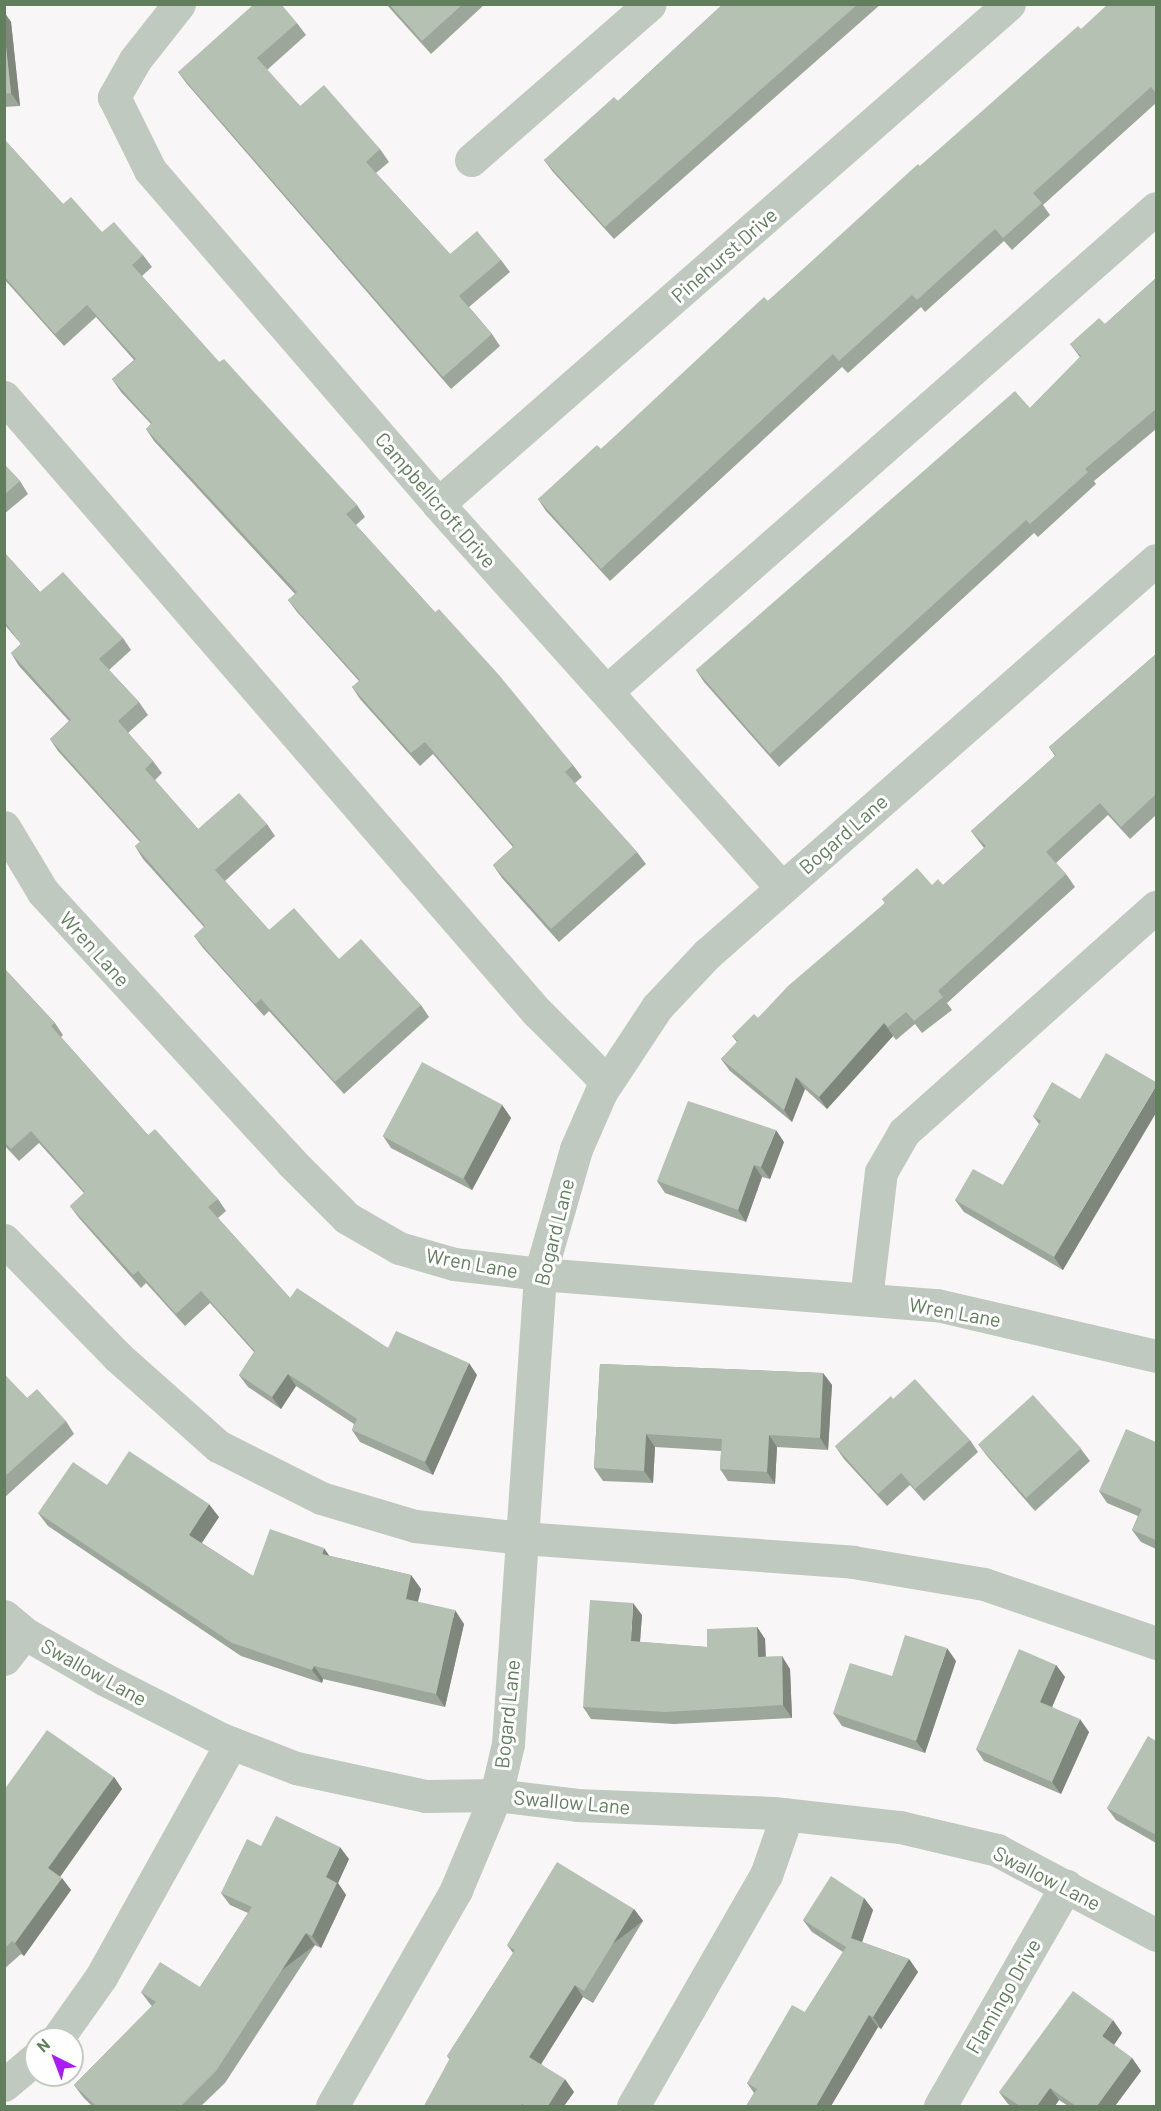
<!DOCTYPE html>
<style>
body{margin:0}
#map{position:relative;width:1161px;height:2111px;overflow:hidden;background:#f9f6f8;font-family:Barlow,sans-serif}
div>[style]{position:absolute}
.minor>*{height:33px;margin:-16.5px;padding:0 16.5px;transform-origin:16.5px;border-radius:16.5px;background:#c0c9bf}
.wall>*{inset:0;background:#9ca69a}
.shaded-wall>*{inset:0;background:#7f877d;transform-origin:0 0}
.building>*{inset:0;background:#b5c1b3;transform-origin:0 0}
span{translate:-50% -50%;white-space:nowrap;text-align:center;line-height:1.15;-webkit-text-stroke:6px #fff;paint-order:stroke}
.street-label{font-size:20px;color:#617e5d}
.frame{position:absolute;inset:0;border:6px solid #617e5d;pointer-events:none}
.north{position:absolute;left:24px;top:2027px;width:60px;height:60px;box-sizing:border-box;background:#fff;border:2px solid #c0cbbe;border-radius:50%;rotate:318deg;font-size:16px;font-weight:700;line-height:24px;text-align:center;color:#617e5d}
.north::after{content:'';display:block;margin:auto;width:21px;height:27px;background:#a91af5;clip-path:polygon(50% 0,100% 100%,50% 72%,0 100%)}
</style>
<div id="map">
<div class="minor">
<i style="left:179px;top:4px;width:71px;rotate:128.2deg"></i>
<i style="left:135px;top:60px;width:43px;rotate:119.6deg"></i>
<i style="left:114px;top:97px;width:81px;rotate:63.7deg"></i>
<i style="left:150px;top:170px;width:441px;rotate:49.2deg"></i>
<i style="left:438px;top:504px;width:514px;rotate:48.15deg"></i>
<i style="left:471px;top:160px;width:237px;rotate:-41.1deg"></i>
<i style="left:4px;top:397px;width:630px;rotate:49.12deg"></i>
<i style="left:416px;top:873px;width:184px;rotate:49deg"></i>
<i style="left:537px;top:1012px;width:99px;rotate:45deg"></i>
<i style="left:438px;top:504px;width:759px;rotate:-41.21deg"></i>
<i style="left:607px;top:691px;width:731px;rotate:-41.34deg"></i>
<i style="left:4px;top:827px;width:76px;rotate:59deg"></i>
<i style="left:43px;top:892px;width:367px;rotate:47.4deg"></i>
<i style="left:291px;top:1162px;width:79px;rotate:45deg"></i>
<i style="left:347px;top:1218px;width:60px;rotate:30deg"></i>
<i style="left:399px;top:1248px;width:57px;rotate:16.2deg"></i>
<i style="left:454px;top:1264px;width:87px;rotate:6.6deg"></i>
<i style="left:540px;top:1274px;width:398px;rotate:4.5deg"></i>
<i style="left:937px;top:1305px;width:225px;rotate:13.1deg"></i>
<i style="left:4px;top:1240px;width:163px;rotate:45.7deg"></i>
<i style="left:118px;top:1357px;width:134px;rotate:41.7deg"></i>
<i style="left:218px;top:1446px;width:115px;rotate:26.8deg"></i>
<i style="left:321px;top:1498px;width:98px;rotate:16.6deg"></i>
<i style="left:415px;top:1526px;width:108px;rotate:6.4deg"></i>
<i style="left:522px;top:1538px;width:332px;rotate:4.1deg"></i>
<i style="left:853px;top:1562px;width:133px;rotate:9.5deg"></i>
<i style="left:984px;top:1584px;width:182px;rotate:18.9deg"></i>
<i style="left:866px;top:1299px;width:128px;rotate:-83.3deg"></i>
<i style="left:881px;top:1172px;width:46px;rotate:-60.1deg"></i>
<i style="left:904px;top:1132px;width:338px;rotate:-41.8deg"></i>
<i style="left:4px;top:1616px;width:26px;rotate:40deg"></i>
<i style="left:24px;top:1633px;width:92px;rotate:29.9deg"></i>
<i style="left:104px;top:1679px;width:131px;rotate:27.1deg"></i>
<i style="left:221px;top:1739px;width:80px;rotate:21.1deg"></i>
<i style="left:296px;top:1768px;width:132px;rotate:12.2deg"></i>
<i style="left:425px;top:1796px;width:71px;rotate:-0.8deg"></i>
<i style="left:496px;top:1795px;width:82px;rotate:7deg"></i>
<i style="left:577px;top:1805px;width:196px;rotate:2.3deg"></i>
<i style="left:773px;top:1813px;width:128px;rotate:6.3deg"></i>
<i style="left:900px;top:1827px;width:100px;rotate:13.3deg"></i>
<i style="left:997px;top:1850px;width:180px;rotate:28.1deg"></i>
<i style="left:4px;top:1659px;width:33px;rotate:-52deg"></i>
<i style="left:57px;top:2039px;width:76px;rotate:-54.6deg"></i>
<i style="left:101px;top:1977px;width:268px;rotate:-60.9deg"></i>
<i style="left:4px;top:2085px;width:42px;rotate:-40.2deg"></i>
<i style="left:332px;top:2106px;width:249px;rotate:-60.1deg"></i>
<i style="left:456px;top:1890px;width:103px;rotate:-67.2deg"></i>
<i style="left:496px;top:1795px;width:52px;rotate:-76.8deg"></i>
<i style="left:508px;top:1744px;width:471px;rotate:-86.1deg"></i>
<i style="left:540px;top:1274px;width:130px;rotate:-73.9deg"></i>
<i style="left:576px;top:1149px;width:62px;rotate:-66.3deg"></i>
<i style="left:601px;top:1092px;width:102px;rotate:-56.6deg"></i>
<i style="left:657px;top:1007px;width:73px;rotate:-46.7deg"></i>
<i style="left:707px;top:954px;width:597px;rotate:-41.27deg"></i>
<i style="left:633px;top:2106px;width:267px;rotate:-60.1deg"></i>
<i style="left:766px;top:1875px;width:64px;rotate:-70.7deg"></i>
<i style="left:940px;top:2106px;width:254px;rotate:-60.2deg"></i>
</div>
<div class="wall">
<i style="clip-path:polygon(386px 4px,485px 4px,431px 54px)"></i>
<i style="clip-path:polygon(723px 4px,881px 4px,614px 239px,553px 172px,544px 160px,618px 101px)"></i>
<i style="clip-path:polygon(1156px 4px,1156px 103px,1043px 205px,1050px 215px,1012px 250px,1004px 241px,925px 312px,921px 307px,848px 373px,842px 367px,610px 581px,546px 511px,538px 499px,601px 449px,920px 166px,1081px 29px)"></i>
<i style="clip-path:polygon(4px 12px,11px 22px,20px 106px,4px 107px)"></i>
<i style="clip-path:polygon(297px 23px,306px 35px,267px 70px,300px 106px,380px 149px,389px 162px,376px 173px,450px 254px,501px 260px,510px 272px,469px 307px,492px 334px,500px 346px,451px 389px,187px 84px,178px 72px)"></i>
<i style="clip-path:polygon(4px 139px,63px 204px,102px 232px,143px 255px,152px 267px,142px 276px,219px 362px,357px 505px,365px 517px,356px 525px,573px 765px,582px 777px,575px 783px,637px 852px,646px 864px,559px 942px,502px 878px,493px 865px,513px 847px,433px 754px,420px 766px,360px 699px,352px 687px,359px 681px,297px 612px,288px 600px,295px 594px,154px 441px,146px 429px,151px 424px,121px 392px,112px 379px,134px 360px,96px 317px,64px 346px,4px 279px)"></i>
<i style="clip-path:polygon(1156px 278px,1156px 429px,1094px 481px,1096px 484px,1038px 537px,1034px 533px,779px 767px,704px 682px,696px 670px,1030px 408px,1080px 357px,1070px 344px,1105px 324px)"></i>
<i style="clip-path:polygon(4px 464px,20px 481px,28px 494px,4px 514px)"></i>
<i style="clip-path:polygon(4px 552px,40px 592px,123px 638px,131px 650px,109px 670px,139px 702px,148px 715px,128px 733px,153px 761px,162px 773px,155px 780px,198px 829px,267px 824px,275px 836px,225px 881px,269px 930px,339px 959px,421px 1005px,429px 1017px,344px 1094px,269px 1011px,264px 1016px,203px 948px,194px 936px,204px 927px,143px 859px,135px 846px,140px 842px,58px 751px,50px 739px,69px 721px,19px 666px,11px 653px,21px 644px,4px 624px)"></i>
<i style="clip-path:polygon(1156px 654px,1156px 815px,1130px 839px,1108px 815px,1056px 863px,1066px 874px,1075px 887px,947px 1003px,952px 1010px,922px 1033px,915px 1024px,896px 1040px,893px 1036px,827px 1109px,805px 1089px,792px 1122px,730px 1071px,721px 1059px,737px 1042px,732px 1036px,758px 1018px,885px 903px,882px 899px,932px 885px,943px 885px,984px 848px,971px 831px,1055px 756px,1049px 747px)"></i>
<i style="clip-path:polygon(4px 968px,55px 1023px,63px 1035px,61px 1037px,148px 1135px,218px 1199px,226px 1211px,218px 1218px,290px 1298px,388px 1348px,477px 1375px,433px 1475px,360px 1442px,352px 1430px,354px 1424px,296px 1386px,281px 1409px,248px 1387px,239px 1375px,254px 1352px,210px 1303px,185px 1326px,146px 1283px,141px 1288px,79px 1218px,70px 1206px,84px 1193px,39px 1143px,19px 1161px,4px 1145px)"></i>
<i style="clip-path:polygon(1080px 1099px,1063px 1270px,964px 1212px,955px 1200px,1003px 1185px,1039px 1124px,1033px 1116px)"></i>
<i style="clip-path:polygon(502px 1105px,511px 1118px,472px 1190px,391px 1148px,383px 1136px)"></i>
<i style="clip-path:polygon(784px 1142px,770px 1179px,762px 1177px,746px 1222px,665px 1193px,657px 1181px)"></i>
<i style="clip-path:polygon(600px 1364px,823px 1373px,832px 1385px,828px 1450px,777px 1447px,775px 1484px,728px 1481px,720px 1469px,721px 1451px,655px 1447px,653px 1483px,603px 1481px,594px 1468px)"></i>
<i style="clip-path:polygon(4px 1374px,27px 1398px,66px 1421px,74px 1434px,4px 1498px)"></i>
<i style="clip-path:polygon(970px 1440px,978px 1452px,924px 1501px,910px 1485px,887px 1506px,844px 1459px,835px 1446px)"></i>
<i style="clip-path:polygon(1156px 1442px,1156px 1549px,1141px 1542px,1132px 1530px,1138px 1516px,1107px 1503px,1099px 1491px)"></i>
<i style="clip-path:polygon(978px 1444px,1081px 1449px,1090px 1461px,1035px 1511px,987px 1456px)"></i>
<i style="clip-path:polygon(107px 1485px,219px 1517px,202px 1543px,253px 1576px,330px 1556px,411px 1575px,421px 1589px,418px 1602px,464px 1624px,445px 1707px,323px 1679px,322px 1683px,241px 1656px,48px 1526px,38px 1513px)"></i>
<i style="clip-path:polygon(642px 1615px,640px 1642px,707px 1647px,757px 1627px,765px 1639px,766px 1657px,790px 1669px,792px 1718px,674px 1724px,591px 1719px,583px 1707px)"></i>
<i style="clip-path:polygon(956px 1661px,925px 1753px,842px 1726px,833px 1713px)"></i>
<i style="clip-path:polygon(1056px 1665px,1065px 1677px,1052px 1707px,1089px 1732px,1061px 1794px,984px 1761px,976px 1749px)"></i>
<i style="clip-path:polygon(1156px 1741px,1156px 1843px,1116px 1820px,1107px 1808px)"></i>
<i style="clip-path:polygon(114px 1777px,122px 1789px,60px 1877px,71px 1890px,24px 1956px,21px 1954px,4px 1969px,4px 1790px)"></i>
<i style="clip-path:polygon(261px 1846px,349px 1859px,338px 1883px,346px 1895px,321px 1948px,315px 1945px,225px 2083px,201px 2106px,92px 2106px,83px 2097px,74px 2085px,152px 2006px,150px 2004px,141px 1992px,200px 1987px,248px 1913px,230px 1905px,221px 1893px)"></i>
<i style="clip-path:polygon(864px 1898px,873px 1910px,862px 1942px,909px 1959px,918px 1972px,881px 2029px,878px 2027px,831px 2106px,746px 2106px,754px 2093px,747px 2083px,805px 2012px,843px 1952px,812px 1932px,803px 1920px)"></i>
<i style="clip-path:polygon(634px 1909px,643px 1921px,593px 2003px,583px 1997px,541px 2064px,574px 2092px,564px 2106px,424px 2106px,450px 2060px,447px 2056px,513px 1953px,507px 1945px)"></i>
<i style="clip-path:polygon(1122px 2033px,1114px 2045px,1132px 2058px,1141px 2071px,1115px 2106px,1068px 2106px,1059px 2100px,1055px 2106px,1011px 2106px,1008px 2104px,999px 2092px)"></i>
</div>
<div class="shaded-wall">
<i style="clip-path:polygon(4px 12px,11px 22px,20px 106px,11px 93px,4px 28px)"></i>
<i style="clip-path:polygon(884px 1023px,893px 1036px,827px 1109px,819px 1097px)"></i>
<i style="clip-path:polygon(796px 1077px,805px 1089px,792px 1122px,784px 1110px)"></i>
<i style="clip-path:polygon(1156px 1086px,1156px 1113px,1063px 1270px,1054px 1257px)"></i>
<i style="clip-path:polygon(502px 1105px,511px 1118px,472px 1190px,464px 1178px)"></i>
<i style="clip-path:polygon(776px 1130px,784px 1142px,770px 1179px,761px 1167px)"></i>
<i style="clip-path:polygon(754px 1165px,762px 1177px,746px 1222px,738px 1210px)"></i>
<i style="clip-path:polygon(469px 1363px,477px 1375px,433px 1475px,425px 1462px)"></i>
<i style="clip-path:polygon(823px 1373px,832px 1385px,828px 1450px,820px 1438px)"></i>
<i style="clip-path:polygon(288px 1374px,296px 1386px,281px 1409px,272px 1397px)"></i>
<i style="clip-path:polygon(646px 1434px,655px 1447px,653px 1483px,644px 1471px)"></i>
<i style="clip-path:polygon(769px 1435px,777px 1447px,775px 1484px,767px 1472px)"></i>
<i style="clip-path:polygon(209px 1504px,219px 1517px,198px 1548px,189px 1535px)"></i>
<i style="clip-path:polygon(324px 1548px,333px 1561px,322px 1554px)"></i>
<i style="clip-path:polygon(411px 1575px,421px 1589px,415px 1612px,406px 1599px)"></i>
<i style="clip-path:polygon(633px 1603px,642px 1615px,639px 1654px,631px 1641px)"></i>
<i style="clip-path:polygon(455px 1610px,464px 1624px,445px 1707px,436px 1694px)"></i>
<i style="clip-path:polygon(757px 1627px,765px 1639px,766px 1669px,758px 1657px)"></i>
<i style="clip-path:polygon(947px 1648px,956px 1661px,925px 1753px,916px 1741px)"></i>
<i style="clip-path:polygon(782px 1656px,790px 1669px,792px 1718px,783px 1705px)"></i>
<i style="clip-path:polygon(1056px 1665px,1065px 1677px,1049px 1714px,1040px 1702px)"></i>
<i style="clip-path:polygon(314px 1666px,323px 1679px,322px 1683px,312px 1670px)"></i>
<i style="clip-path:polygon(1080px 1719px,1089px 1732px,1061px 1794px,1052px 1782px)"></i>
<i style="clip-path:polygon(114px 1777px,122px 1789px,57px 1881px,48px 1868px)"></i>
<i style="clip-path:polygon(340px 1847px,349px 1859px,338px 1883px,346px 1895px,321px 1948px,312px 1936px,326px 1877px)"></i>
<i style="clip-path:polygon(62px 1878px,71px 1890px,24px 1956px,15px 1943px)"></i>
<i style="clip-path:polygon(864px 1898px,873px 1910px,859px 1951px,851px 1938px)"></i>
<i style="left:634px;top:1909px;width:15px;height:96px;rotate:53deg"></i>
<i style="left:306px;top:1933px;width:15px;height:165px;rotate:53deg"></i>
<i style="clip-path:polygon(909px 1959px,918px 1972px,881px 2029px,873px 2017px)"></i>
<i style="clip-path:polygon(575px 1985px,583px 1997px,538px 2069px,529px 2057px)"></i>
<i style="clip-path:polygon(869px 2015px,878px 2027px,831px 2106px,816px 2106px)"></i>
<i style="clip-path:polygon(1113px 2020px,1122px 2033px,1111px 2049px,1102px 2036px)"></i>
<i style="clip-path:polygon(1132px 2058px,1141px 2071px,1115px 2106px,1097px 2106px)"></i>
<i style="clip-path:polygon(565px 2079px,574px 2092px,564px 2106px,548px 2106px)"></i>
<i style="clip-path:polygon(1050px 2088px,1059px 2100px,1055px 2106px,1037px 2106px)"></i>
</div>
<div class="building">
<i style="clip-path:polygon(254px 4px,281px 4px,297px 23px,257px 58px,300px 106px,324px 85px,380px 149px,366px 162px,450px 254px,477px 231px,501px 260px,459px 296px,492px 334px,443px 377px,178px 72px)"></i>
<i style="clip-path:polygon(389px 4px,463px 4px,422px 41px)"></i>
<i style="clip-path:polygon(723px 4px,858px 4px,605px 227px,544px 160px,614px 97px,618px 101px)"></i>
<i style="clip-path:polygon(1108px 4px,1156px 4px,1156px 93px,1151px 87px,1033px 193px,1042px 203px,1003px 238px,995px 229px,917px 300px,912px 295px,839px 361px,833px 354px,601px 569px,538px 499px,597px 445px,601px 449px,764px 297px,768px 301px,918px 164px,920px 166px,1078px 26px,1081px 29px)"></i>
<i style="clip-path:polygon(4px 28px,11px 93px,4px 94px)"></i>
<i style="clip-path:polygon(4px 139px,63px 204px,71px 197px,102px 232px,114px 222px,143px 255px,132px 265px,219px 362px,224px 359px,357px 505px,346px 514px,435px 612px,439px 609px,499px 675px,573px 765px,565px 772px,637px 852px,551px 929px,493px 865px,514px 846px,425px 742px,411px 753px,352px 687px,360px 680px,288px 600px,297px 592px,146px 429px,152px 423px,112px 379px,136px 359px,87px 305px,55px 334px,4px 276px)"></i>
<i style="clip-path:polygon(1156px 278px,1156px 409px,1085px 469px,1088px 472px,1030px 524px,1026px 520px,770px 754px,696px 670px,1015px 391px,1030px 408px,1081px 356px,1070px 344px,1099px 318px,1105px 324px)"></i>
<i style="clip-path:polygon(4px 464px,20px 481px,4px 495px)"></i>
<i style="clip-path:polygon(4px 552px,40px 592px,63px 572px,123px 638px,99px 659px,139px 702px,118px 721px,153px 761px,145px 769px,198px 829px,239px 793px,267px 824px,215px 870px,269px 930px,294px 908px,339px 959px,361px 939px,421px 1005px,335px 1082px,261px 999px,255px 1004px,194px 936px,205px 926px,135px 846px,141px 841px,50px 739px,71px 720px,11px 653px,21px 644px,4px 621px)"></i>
<i style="clip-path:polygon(1156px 654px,1156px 794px,1121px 827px,1100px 803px,1046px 852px,1066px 874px,938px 991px,943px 997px,914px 1021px,906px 1012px,888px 1027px,884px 1023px,819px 1097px,796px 1077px,784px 1110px,721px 1059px,738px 1041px,732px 1036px,754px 1014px,758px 1018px,788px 986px,885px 903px,882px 899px,917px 868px,932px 885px,938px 879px,943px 885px,986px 846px,971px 831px,1056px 755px,1049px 747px)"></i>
<i style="clip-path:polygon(4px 968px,55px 1023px,51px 1026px,148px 1135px,155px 1129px,218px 1199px,208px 1207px,290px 1298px,297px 1288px,388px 1348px,396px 1331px,469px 1363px,425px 1462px,352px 1430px,357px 1419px,288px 1374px,272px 1397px,239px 1375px,255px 1351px,201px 1291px,176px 1314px,138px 1271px,133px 1275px,70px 1206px,85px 1192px,31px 1131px,11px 1149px,4px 1142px)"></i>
<i style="clip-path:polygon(1106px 1053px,1156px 1082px,1156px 1086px,1054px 1257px,955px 1200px,973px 1169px,1003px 1185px,1041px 1121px,1033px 1116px,1052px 1082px,1080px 1099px)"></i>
<i style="left:422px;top:1062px;width:91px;height:84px;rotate:28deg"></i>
<i style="clip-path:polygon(688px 1101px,776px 1130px,761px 1167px,754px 1165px,738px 1210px,657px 1181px)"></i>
<i style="clip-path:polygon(600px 1364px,823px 1373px,820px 1438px,769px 1435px,767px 1472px,720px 1469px,722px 1439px,646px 1434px,644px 1471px,594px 1468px)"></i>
<i style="clip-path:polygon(4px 1374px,27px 1398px,37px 1389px,66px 1421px,4px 1477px)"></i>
<i style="clip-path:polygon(915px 1379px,970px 1440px,915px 1489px,901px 1473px,878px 1494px,835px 1446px,891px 1396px,893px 1399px)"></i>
<i style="left:1033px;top:1395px;width:72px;height:74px;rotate:48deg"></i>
<i style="clip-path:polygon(1126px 1429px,1156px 1442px,1156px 1540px,1132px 1530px,1142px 1509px,1099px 1491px)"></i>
<i style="clip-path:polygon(129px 1451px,209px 1504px,189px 1535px,253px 1576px,270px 1529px,324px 1548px,322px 1554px,411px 1575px,406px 1599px,455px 1610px,436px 1694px,314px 1666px,312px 1670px,232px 1643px,38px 1513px,73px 1462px,107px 1485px)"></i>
<i style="clip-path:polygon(590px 1600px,633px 1603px,631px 1641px,707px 1647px,707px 1629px,757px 1627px,758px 1657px,782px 1656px,783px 1705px,666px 1712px,583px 1707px)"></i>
<i style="clip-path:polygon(905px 1635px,947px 1648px,916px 1741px,833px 1713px,850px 1663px,892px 1676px)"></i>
<i style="clip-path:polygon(1019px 1649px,1056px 1665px,1040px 1702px,1080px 1719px,1052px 1782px,976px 1749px)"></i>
<i style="clip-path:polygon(47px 1730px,114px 1777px,48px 1868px,62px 1878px,15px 1943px,12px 1941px,4px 1949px,4px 1790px)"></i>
<i style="clip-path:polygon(1148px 1736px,1156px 1741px,1156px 1835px,1107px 1808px)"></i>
<i style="clip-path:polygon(276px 1816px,340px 1847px,326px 1877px,337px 1883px,312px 1936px,306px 1933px,216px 2071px,181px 2106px,96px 2106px,74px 2085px,156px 2002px,141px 1992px,160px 1962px,200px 1987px,252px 1907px,221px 1893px,247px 1839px,261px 1846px)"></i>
<i style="clip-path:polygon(557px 1862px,634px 1909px,584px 1991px,575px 1985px,529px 2057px,565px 2079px,548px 2106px,526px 2106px,522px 2104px,520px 2106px,424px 2106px,450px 2058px,447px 2056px,515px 1950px,507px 1945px)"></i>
<i style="clip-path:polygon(831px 1876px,864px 1898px,851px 1938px,909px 1959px,873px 2017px,869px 2015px,816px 2106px,746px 2106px,757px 2089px,747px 2083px,792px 2005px,805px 2012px,846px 1947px,803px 1920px)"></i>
<i style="clip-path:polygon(1073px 1991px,1113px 2020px,1102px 2036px,1132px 2058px,1097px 2106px,1076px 2106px,1050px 2088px,1037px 2106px,1020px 2106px,999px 2092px)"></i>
</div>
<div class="street-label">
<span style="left:724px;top:255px;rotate:-41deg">Pinehurst Drive</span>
<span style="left:436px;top:500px;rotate:49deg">Campbellcroft Drive</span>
<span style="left:843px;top:834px;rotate:-41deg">Bogard Lane</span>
<span style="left:95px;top:949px;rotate:48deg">Wren Lane</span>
<span style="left:554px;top:1232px;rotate:-76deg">Bogard Lane</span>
<span style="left:472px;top:1263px;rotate:10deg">Wren Lane</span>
<span style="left:955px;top:1312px;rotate:10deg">Wren Lane</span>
<span style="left:94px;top:1672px;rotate:29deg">Swallow Lane</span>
<span style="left:507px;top:1714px;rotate:-84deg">Bogard Lane</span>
<span style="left:572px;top:1802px;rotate:5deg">Swallow Lane</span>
<span style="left:1047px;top:1878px;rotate:27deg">Swallow Lane</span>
<span style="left:1003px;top:1996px;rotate:-60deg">Flamingo Drive</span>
</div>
<div class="frame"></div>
<div class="north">N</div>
</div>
